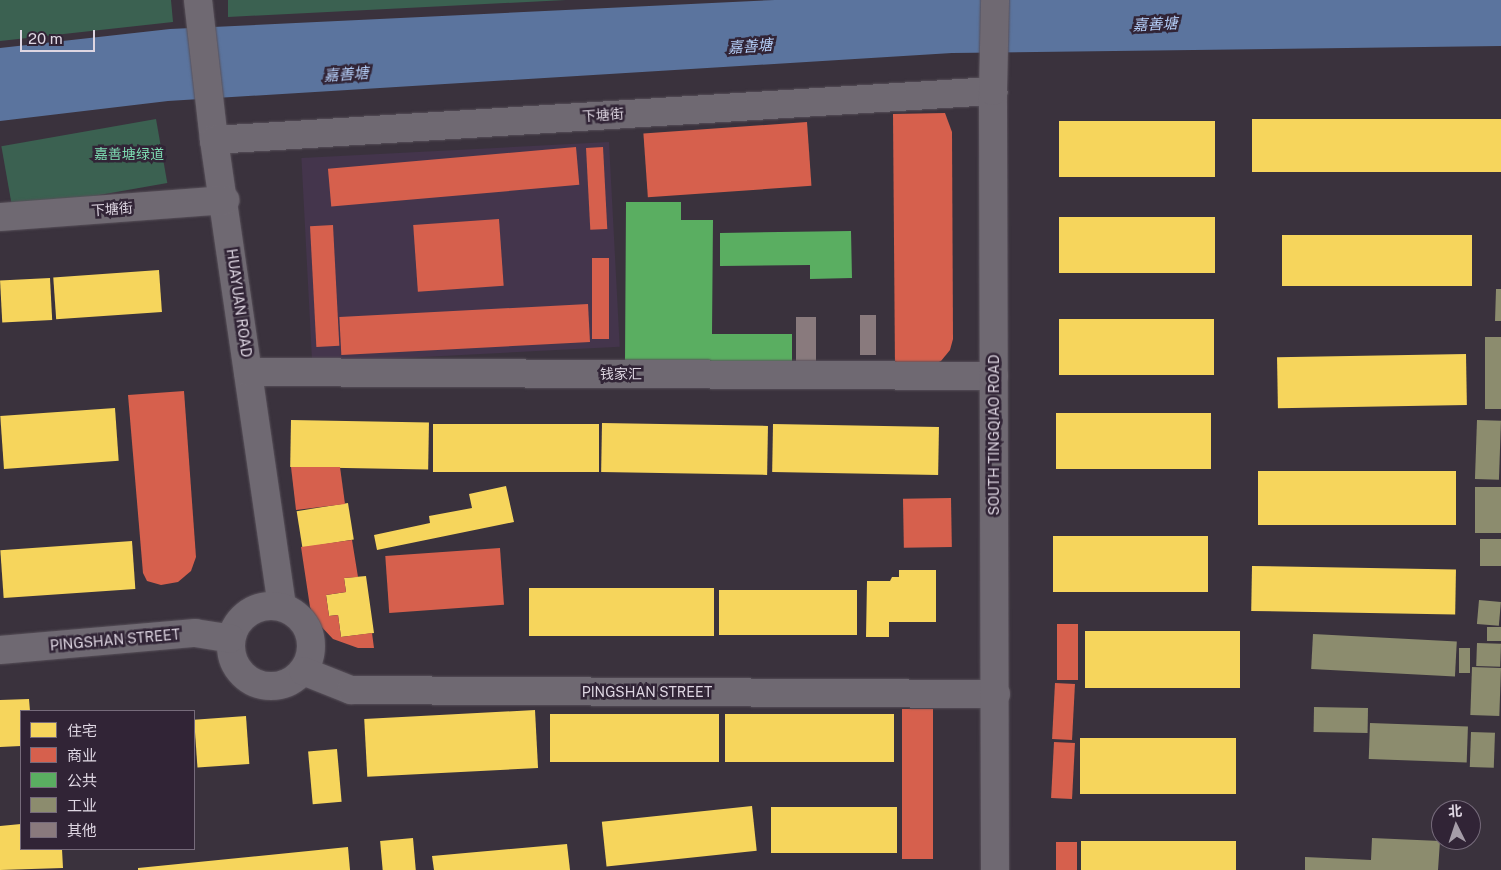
<!DOCTYPE html>
<meta charset="utf-8">
<style>
body{margin:0}
#map{position:relative;width:1501px;height:870px;overflow:hidden;background:#3a323d;font-family:"Public Sans","Noto Sans SC",sans-serif}
div>[style]{position:absolute}
.built>*{inset:0;background:#44354c;transform-origin:0 0}
.green>*{inset:0;background:#3b6151;transform-origin:0 0}
.water>*{inset:0;background:#5b749e}
.homes>*{inset:0;background:#f6d55c;transform-origin:0 0}
.shops>*{inset:0;background:#d6604d;transform-origin:0 0}
.public>*{inset:0;background:#5aae61}
.industry>*{inset:0;background:#8c8c6e;transform-origin:0 0}
.building>*{inset:0;background:#897a7d;transform-origin:0 0}
.roads{filter:drop-shadow(0 0 1px #575059) drop-shadow(0 0 1px #575059)}
.minor>*{height:28px;margin:-14px;padding:0 14px;transform-origin:14px;border-radius:14px;background:#6f6972}
.minor>.ring{margin:-14px;padding:0;box-sizing:content-box;background:none;border:28px solid #6f6972;border-radius:50%}
span{translate:-50% -50%;white-space:nowrap;text-align:center;line-height:1.15;-webkit-text-stroke:5px #312436;paint-order:stroke}
.street-label{font-size:14px;color:#ded6e2}
.park-label{font-size:14px;color:#7ddbb1}
.water-label{font-size:15px;color:#b5cff9;font-style:italic}
.legend{position:absolute;left:20px;top:710px;width:175px;height:140px;box-sizing:border-box;background:#312436;border:1px solid #766b7b;margin:0;padding:6px 9px;list-style:none;font-size:15px;color:#ded6e2}
.legend li{display:flex;align-items:center;gap:10px;height:25px}
.legend b{width:25px;border:1px solid #766b7b}
.north{position:absolute;left:1431px;top:800px;width:50px;height:50px;box-sizing:border-box;background:#312436;border:1px solid #766b7b;border-radius:50%;rotate:356deg;font-size:14px;font-weight:700;line-height:20px;text-align:center;color:#ded6e2}
.north::after{content:'';display:block;margin:auto;width:18px;height:22px;background:#a59da8;clip-path:polygon(50% 0,100% 100%,50% 72%,0 100%)}
.scale{position:absolute;left:20px;top:30px;width:75px;height:22px;box-sizing:border-box;border:2px solid #ded6e2;border-top:0;padding-left:6px;font-size:15px;line-height:18px;white-space:nowrap;color:#ded6e2;-webkit-text-stroke:4px #312436;paint-order:stroke}
</style>
<div id="map">
<div class="built">
<i style="left:609px;top:142px;width:205px;height:308px;rotate:87deg"></i>
</div>
<div class="green">
<i style="clip-path:polygon(0 0,171px 0,173px 22px,0 41px)"></i>
<i style="clip-path:polygon(228px 0,566px 0,228px 17px)"></i>
<i style="left:156px;top:119px;width:65px;height:157px;rotate:80deg"></i>
</div>
<div class="water">
<i style="clip-path:polygon(775px 0,1501px 0,1501px 46px,952px 53px,168px 101px,0 121px,0 48px,170px 29px)"></i>
</div>
<div class="homes">
<i style="left:1501px;top:119px;width:53px;height:249px;rotate:90deg"></i>
<i style="left:1059px;top:121px;width:156px;height:56px"></i>
<i style="left:1059px;top:217px;width:156px;height:56px"></i>
<i style="left:1472px;top:235px;width:51px;height:190px;rotate:90deg"></i>
<i style="left:159px;top:270px;width:42px;height:106px;rotate:86deg"></i>
<i style="left:50px;top:278px;width:42px;height:50px;rotate:87deg"></i>
<i style="left:1059px;top:319px;width:155px;height:56px"></i>
<i style="left:1466px;top:354px;width:51px;height:189px;rotate:89deg"></i>
<i style="left:115px;top:408px;width:53px;height:115px;rotate:86deg"></i>
<i style="left:1056px;top:413px;width:155px;height:56px"></i>
<i style="left:291px;top:420px;width:138px;height:47px;rotate:1deg"></i>
<i style="left:602px;top:423px;width:166px;height:49px;rotate:1deg"></i>
<i style="left:433px;top:424px;width:166px;height:48px"></i>
<i style="left:773px;top:424px;width:166px;height:48px;rotate:1deg"></i>
<i style="left:1258px;top:471px;width:198px;height:54px"></i>
<i style="clip-path:polygon(506px 486px,514px 522px,377px 550px,374px 535px,430px 523px,429px 516px,472px 508px,469px 494px)"></i>
<i style="left:348px;top:503px;width:37px;height:52px;rotate:81deg"></i>
<i style="left:1053px;top:536px;width:155px;height:56px"></i>
<i style="left:132px;top:541px;width:48px;height:132px;rotate:86deg"></i>
<i style="left:1252px;top:566px;width:204px;height:45px;rotate:1deg"></i>
<i style="clip-path:polygon(899px 570px,936px 570px,936px 622px,889px 622px,889px 637px,866px 637px,867px 581px,890px 581px,892px 577px,899px 577px)"></i>
<i style="clip-path:polygon(366px 576px,374px 633px,341px 637px,338px 615px,329px 616px,326px 595px,346px 592px,344px 578px)"></i>
<i style="left:529px;top:588px;width:185px;height:48px"></i>
<i style="left:719px;top:590px;width:138px;height:45px"></i>
<i style="left:1085px;top:631px;width:155px;height:57px"></i>
<i style="clip-path:polygon(29px 699px,30px 711px,21px 711px,21px 746px,0 747px,0 700px)"></i>
<i style="left:535px;top:710px;width:58px;height:171px;rotate:87deg"></i>
<i style="left:550px;top:714px;width:169px;height:48px"></i>
<i style="left:725px;top:714px;width:169px;height:48px"></i>
<i style="left:246px;top:716px;width:48px;height:52px;rotate:86deg"></i>
<i style="left:1080px;top:738px;width:156px;height:56px"></i>
<i style="left:337px;top:749px;width:53px;height:29px;rotate:85deg"></i>
<i style="left:752px;top:806px;width:45px;height:151px;rotate:84deg"></i>
<i style="left:897px;top:807px;width:46px;height:126px;rotate:90deg"></i>
<i style="clip-path:polygon(21px 824px,21px 849px,62px 849px,63px 868px,0 870px,0 826px)"></i>
<i style="left:413px;top:838px;width:32px;height:33px;rotate:85deg"></i>
<i style="left:1081px;top:841px;width:155px;height:29px"></i>
<i style="clip-path:polygon(567px 844px,570px 870px,434px 870px,432px 856px)"></i>
<i style="clip-path:polygon(348px 847px,350px 870px,138px 870px,138px 868px)"></i>
</div>
<div class="shops">
<i style="clip-path:polygon(945px 113px,952px 132px,953px 339px,950px 350px,941px 361px,923px 369px,895px 370px,893px 114px)"></i>
<i style="left:807px;top:122px;width:64px;height:164px;rotate:86deg"></i>
<i style="left:576px;top:147px;width:38px;height:249px;rotate:85deg"></i>
<i style="left:603px;top:147px;width:82px;height:17px;rotate:87deg"></i>
<i style="left:499px;top:219px;width:67px;height:86px;rotate:86deg"></i>
<i style="left:333px;top:225px;width:121px;height:23px;rotate:87deg"></i>
<i style="left:592px;top:258px;width:17px;height:81px"></i>
<i style="left:588px;top:304px;width:38px;height:249px;rotate:87deg"></i>
<i style="clip-path:polygon(184px 391px,196px 557px,191px 571px,178px 582px,161px 585px,147px 581px,143px 573px,128px 395px)"></i>
<i style="clip-path:polygon(291px 467px,340px 467px,345px 504px,296px 510px)"></i>
<i style="left:951px;top:498px;width:49px;height:48px;rotate:89deg"></i>
<i style="clip-path:polygon(352px 540px,358px 577px,344px 578px,346px 592px,326px 595px,329px 616px,338px 615px,341px 637px,372px 633px,374px 648px,358px 648px,333px 639px,315px 620px,310px 607px,301px 547px)"></i>
<i style="left:500px;top:548px;width:57px;height:115px;rotate:86deg"></i>
<i style="left:1057px;top:624px;width:21px;height:56px"></i>
<i style="left:1055px;top:683px;width:20px;height:56px;rotate:3deg"></i>
<i style="left:902px;top:709px;width:31px;height:150px"></i>
<i style="left:1054px;top:742px;width:21px;height:56px;rotate:3deg"></i>
<i style="left:1056px;top:842px;width:21px;height:28px"></i>
</div>
<div class="public">
<i style="clip-path:polygon(626px 202px,681px 202px,681px 220px,713px 220px,712px 334px,792px 334px,792px 364px,625px 363px)"></i>
<i style="clip-path:polygon(851px 231px,852px 278px,810px 279px,810px 265px,720px 266px,720px 233px)"></i>
</div>
<div class="industry">
<i style="clip-path:polygon(1496px 289px,1501px 289px,1501px 321px,1495px 321px)"></i>
<i style="left:1485px;top:337px;width:16px;height:72px"></i>
<i style="left:1477px;top:420px;width:24px;height:59px;rotate:2deg"></i>
<i style="left:1475px;top:487px;width:26px;height:46px"></i>
<i style="left:1480px;top:539px;width:21px;height:27px"></i>
<i style="left:1479px;top:600px;width:22px;height:24px;rotate:5deg"></i>
<i style="left:1487px;top:627px;width:14px;height:14px"></i>
<i style="left:1313px;top:634px;width:144px;height:35px;rotate:3deg"></i>
<i style="left:1477px;top:643px;width:24px;height:23px;rotate:2deg"></i>
<i style="left:1459px;top:648px;width:11px;height:25px"></i>
<i style="left:1472px;top:667px;width:29px;height:48px;rotate:2deg"></i>
<i style="left:1314px;top:707px;width:54px;height:25px;rotate:1deg"></i>
<i style="left:1370px;top:723px;width:98px;height:36px;rotate:2deg"></i>
<i style="left:1471px;top:732px;width:24px;height:35px;rotate:2deg"></i>
<i style="clip-path:polygon(1372px 838px,1440px 841px,1438px 870px,1305px 870px,1305px 857px,1371px 860px)"></i>
</div>
<div class="building">
<i style="left:860px;top:315px;width:16px;height:40px"></i>
<i style="left:796px;top:317px;width:20px;height:46px"></i>
</div>
<div class="roads">
<div class="minor">
<i style="left:198px;top:0;width:141px;rotate:83.5deg"></i>
<i style="left:214px;top:140px;width:471px;rotate:81.7deg"></i>
<i style="left:214px;top:140px;width:781px;rotate:-3.6deg"></i>
<i style="left:0;top:217px;width:226px;rotate:-4.3deg"></i>
<i style="left:248px;top:372px;width:746px;rotate:0.31deg"></i>
<i class="ring" style="left:231px;top:606px;width:52px;height:52px"></i>
<i style="left:0;top:650px;width:196px;rotate:-5deg"></i>
<i style="left:195px;top:633px;width:36px;rotate:9deg"></i>
<i style="left:303px;top:671px;width:52px;rotate:21.6deg"></i>
<i style="left:351px;top:690px;width:645px;rotate:0.36deg"></i>
<i style="left:995px;top:870px;width:779px;rotate:-90.15deg"></i>
<i style="left:993px;top:91px;width:91px;rotate:-88.7deg"></i>
</div>
</div>
<div class="street-label">
<span style="left:603px;top:115px;rotate:-4deg">下塘街</span>
<span style="left:112px;top:209px;rotate:-4deg">下塘街</span>
<span style="left:239px;top:303px;rotate:82deg">HUAYUAN ROAD</span>
<span style="left:621px;top:374px">钱家汇</span>
<span style="left:994px;top:435px;rotate:-90deg">SOUTH TINGQIAO ROAD</span>
<span style="left:115px;top:640px;rotate:-5deg">PINGSHAN STREET</span>
<span style="left:647px;top:692px">PINGSHAN STREET</span>
</div>
<div class="park-label">
<span style="left:129px;top:154px">嘉善塘绿道</span>
</div>
<div class="water-label">
<span style="left:1155px;top:24px;rotate:-3deg">嘉善塘</span>
<span style="left:750px;top:46px;rotate:-4deg">嘉善塘</span>
<span style="left:346px;top:74px;rotate:-4deg">嘉善塘</span>
</div>
<ul class="legend">
<li><b style="height:14px;background:#f6d55c"></b>住宅</li>
<li><b style="height:14px;background:#d6604d"></b>商业</li>
<li><b style="height:14px;background:#5aae61"></b>公共</li>
<li><b style="height:14px;background:#8c8c6e"></b>工业</li>
<li><b style="height:14px;background:#897a7d"></b>其他</li>
</ul>
<div class="north">北</div>
<div class="scale">20 m</div>
</div>
